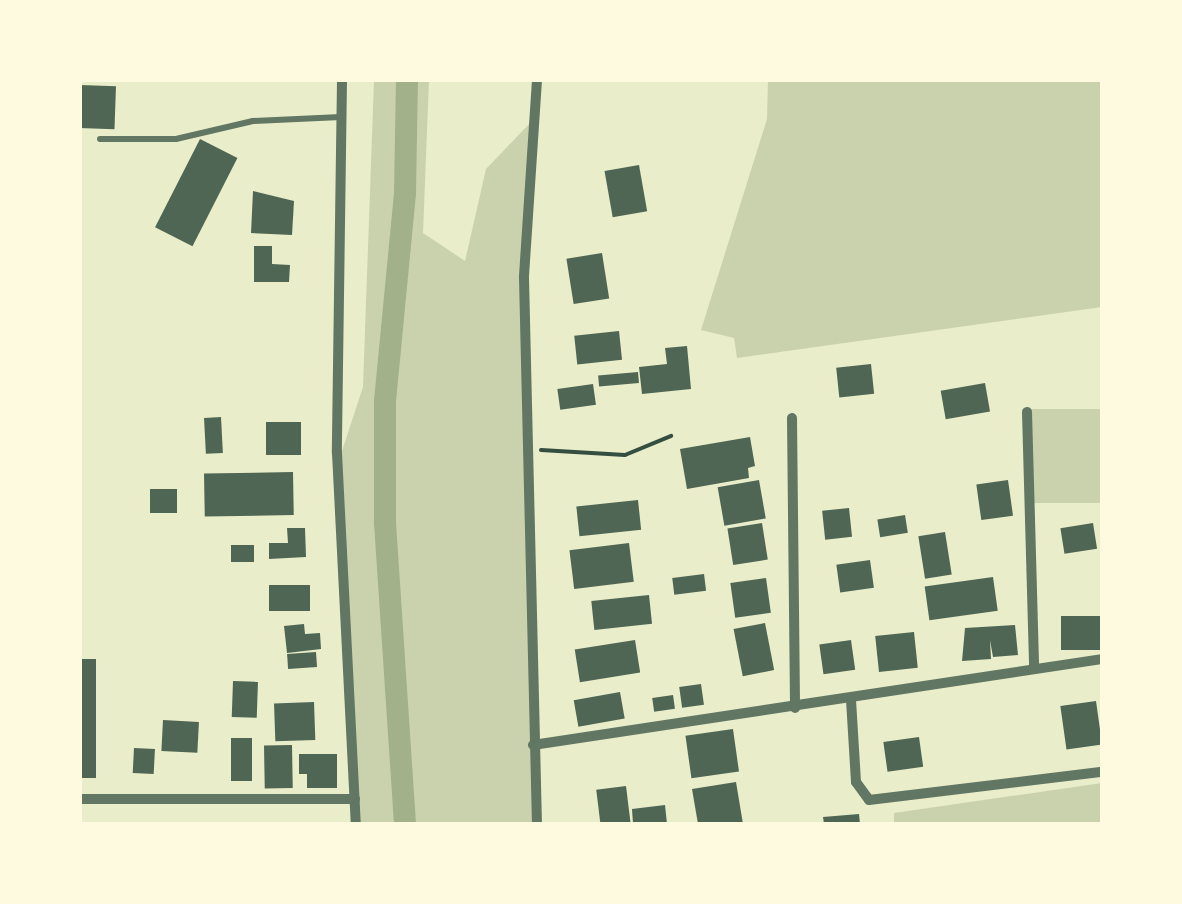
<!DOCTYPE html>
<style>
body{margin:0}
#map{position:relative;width:1182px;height:904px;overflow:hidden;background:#e9edc9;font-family:"Exo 2",sans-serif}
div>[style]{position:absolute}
.green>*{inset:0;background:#cad2ad;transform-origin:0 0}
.canal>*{height:22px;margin:-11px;padding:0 11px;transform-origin:11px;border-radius:11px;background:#a3b18a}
.building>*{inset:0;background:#4f6655;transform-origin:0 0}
.path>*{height:4px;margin:-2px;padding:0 2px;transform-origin:2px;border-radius:2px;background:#344e41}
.service>*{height:6px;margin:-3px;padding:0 3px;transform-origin:3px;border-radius:3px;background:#617663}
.minor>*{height:10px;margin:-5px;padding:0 5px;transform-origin:5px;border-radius:5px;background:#617663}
span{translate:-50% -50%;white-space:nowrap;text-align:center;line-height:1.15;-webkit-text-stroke:9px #fefae0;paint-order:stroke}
.frame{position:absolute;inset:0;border:82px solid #fefae0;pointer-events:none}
</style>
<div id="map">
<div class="green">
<i style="clip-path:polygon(374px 80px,429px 80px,423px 233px,465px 261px,486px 169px,534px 119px,524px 283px,538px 824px,356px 824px,338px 463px,363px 387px)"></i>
<i style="clip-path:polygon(768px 80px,1102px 80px,1102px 307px,737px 358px,734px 338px,701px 330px,767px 119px)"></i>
<i style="left:1102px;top:409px;width:94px;height:73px;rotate:90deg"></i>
<i style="clip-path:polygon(1102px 783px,1102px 824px,894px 824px,894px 813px)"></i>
</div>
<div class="canal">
<i style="left:405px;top:824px;width:302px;rotate:-93.8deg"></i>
<i style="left:385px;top:523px;width:122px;rotate:-90deg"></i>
<i style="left:385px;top:401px;width:209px;rotate:-84.5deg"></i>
<i style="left:405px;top:193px;width:113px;rotate:-89deg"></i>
</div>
<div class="building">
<i style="left:80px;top:85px;width:36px;height:43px;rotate:2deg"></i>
<i style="left:200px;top:139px;width:42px;height:99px;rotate:27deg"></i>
<i style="left:639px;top:165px;width:47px;height:35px;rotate:80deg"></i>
<i style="clip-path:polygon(253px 191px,294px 201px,292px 235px,251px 233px)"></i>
<i style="clip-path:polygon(254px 246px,272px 246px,272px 264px,290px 265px,289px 282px,254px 282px)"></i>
<i style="left:602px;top:253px;width:46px;height:36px;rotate:81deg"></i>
<i style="left:619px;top:331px;width:29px;height:45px;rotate:84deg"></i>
<i style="clip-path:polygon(687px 346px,691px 389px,642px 394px,639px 367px,667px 364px,665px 348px)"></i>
<i style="left:871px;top:364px;width:30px;height:35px;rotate:84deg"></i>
<i style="left:638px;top:372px;width:11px;height:40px;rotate:85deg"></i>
<i style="left:985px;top:383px;width:29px;height:45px;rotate:80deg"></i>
<i style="left:593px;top:384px;width:21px;height:36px;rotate:82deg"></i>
<i style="left:221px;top:417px;width:36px;height:17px;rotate:87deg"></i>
<i style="left:266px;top:422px;width:35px;height:33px"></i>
<i style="clip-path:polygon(750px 437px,755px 466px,748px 468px,749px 478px,687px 489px,680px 449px)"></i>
<i style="left:293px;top:472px;width:43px;height:89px;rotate:89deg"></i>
<i style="left:759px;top:480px;width:39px;height:42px;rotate:80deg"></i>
<i style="left:1008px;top:480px;width:36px;height:32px;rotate:82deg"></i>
<i style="left:177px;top:489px;width:24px;height:27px;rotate:90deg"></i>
<i style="left:638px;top:500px;width:30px;height:62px;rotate:84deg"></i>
<i style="left:849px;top:508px;width:29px;height:27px;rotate:84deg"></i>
<i style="left:905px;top:515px;width:18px;height:28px;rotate:81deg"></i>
<i style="left:762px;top:523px;width:37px;height:35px;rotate:81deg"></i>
<i style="left:1093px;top:523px;width:26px;height:33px;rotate:81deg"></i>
<i style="clip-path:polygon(287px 528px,305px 528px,306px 557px,269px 559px,269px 543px,288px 543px)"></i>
<i style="left:945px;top:532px;width:43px;height:27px;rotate:81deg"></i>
<i style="left:629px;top:543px;width:39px;height:60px;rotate:83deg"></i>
<i style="left:231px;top:545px;width:23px;height:17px"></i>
<i style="left:870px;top:560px;width:28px;height:34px;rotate:82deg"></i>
<i style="left:704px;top:574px;width:17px;height:32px;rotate:83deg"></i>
<i style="left:993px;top:577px;width:34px;height:69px;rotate:82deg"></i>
<i style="left:766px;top:578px;width:35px;height:36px;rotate:82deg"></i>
<i style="left:269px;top:585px;width:41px;height:26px"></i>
<i style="left:649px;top:595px;width:29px;height:58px;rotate:84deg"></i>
<i style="left:1102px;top:616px;width:34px;height:41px;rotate:90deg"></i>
<i style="left:765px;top:623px;width:48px;height:32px;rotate:79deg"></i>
<i style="clip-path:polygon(304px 624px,305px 634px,320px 633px,321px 649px,287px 653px,284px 626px)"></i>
<i style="clip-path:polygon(1015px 625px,1018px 655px,993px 657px,990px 640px,991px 659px,962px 661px,965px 628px)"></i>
<i style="left:914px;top:632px;width:36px;height:39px;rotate:84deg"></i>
<i style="left:635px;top:640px;width:33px;height:61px;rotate:81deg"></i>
<i style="left:851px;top:640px;width:30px;height:32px;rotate:82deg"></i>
<i style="left:316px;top:652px;width:15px;height:29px;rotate:86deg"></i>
<i style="left:80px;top:659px;width:16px;height:119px"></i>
<i style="left:233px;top:681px;width:25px;height:36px;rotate:2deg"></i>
<i style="left:701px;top:684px;width:21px;height:22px;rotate:82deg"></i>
<i style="left:620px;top:692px;width:27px;height:47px;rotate:80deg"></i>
<i style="left:673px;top:695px;width:14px;height:21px;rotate:82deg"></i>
<i style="left:1096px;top:701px;width:44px;height:36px;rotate:82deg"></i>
<i style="left:314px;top:702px;width:38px;height:40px;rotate:88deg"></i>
<i style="left:163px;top:720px;width:36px;height:31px;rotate:3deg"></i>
<i style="left:733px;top:729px;width:43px;height:48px;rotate:82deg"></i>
<i style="left:919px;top:737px;width:30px;height:36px;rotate:82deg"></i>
<i style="left:231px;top:738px;width:21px;height:43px"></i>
<i style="left:292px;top:745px;width:43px;height:28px;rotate:89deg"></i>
<i style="left:134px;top:748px;width:21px;height:25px;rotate:3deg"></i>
<i style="clip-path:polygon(299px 754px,337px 754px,337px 788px,307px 788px,307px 774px,299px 774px)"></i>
<i style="clip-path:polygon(736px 782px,743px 824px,698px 824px,692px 789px)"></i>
<i style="left:626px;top:786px;width:38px;height:30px;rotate:83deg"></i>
<i style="clip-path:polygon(665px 805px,667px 824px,633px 824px,632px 809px)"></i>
<i style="clip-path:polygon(859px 814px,860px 824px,824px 824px,823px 817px)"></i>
</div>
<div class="path">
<i style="left:541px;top:450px;width:84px;rotate:3.4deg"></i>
<i style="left:625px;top:455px;width:50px;rotate:-22.4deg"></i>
</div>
<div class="service">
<i style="left:100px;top:139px;width:76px"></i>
<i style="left:176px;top:139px;width:79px;rotate:-13.2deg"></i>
<i style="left:253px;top:121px;width:88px;rotate:-2.6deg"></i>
</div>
<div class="minor">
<i style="left:342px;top:80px;width:373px;rotate:90.8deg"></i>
<i style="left:337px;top:453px;width:371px;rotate:87.1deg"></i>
<i style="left:537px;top:80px;width:198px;rotate:93.8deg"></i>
<i style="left:524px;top:278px;width:546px;rotate:88.64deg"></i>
<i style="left:1027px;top:412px;width:256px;rotate:88.4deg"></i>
<i style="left:792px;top:418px;width:290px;rotate:89.4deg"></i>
<i style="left:851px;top:700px;width:82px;rotate:86.5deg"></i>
<i style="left:856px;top:782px;width:22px;rotate:54deg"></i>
<i style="left:869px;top:800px;width:235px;rotate:-6.9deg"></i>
<i style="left:533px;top:745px;width:575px;rotate:-8.59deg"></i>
<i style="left:80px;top:799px;width:275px"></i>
</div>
<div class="frame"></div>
</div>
